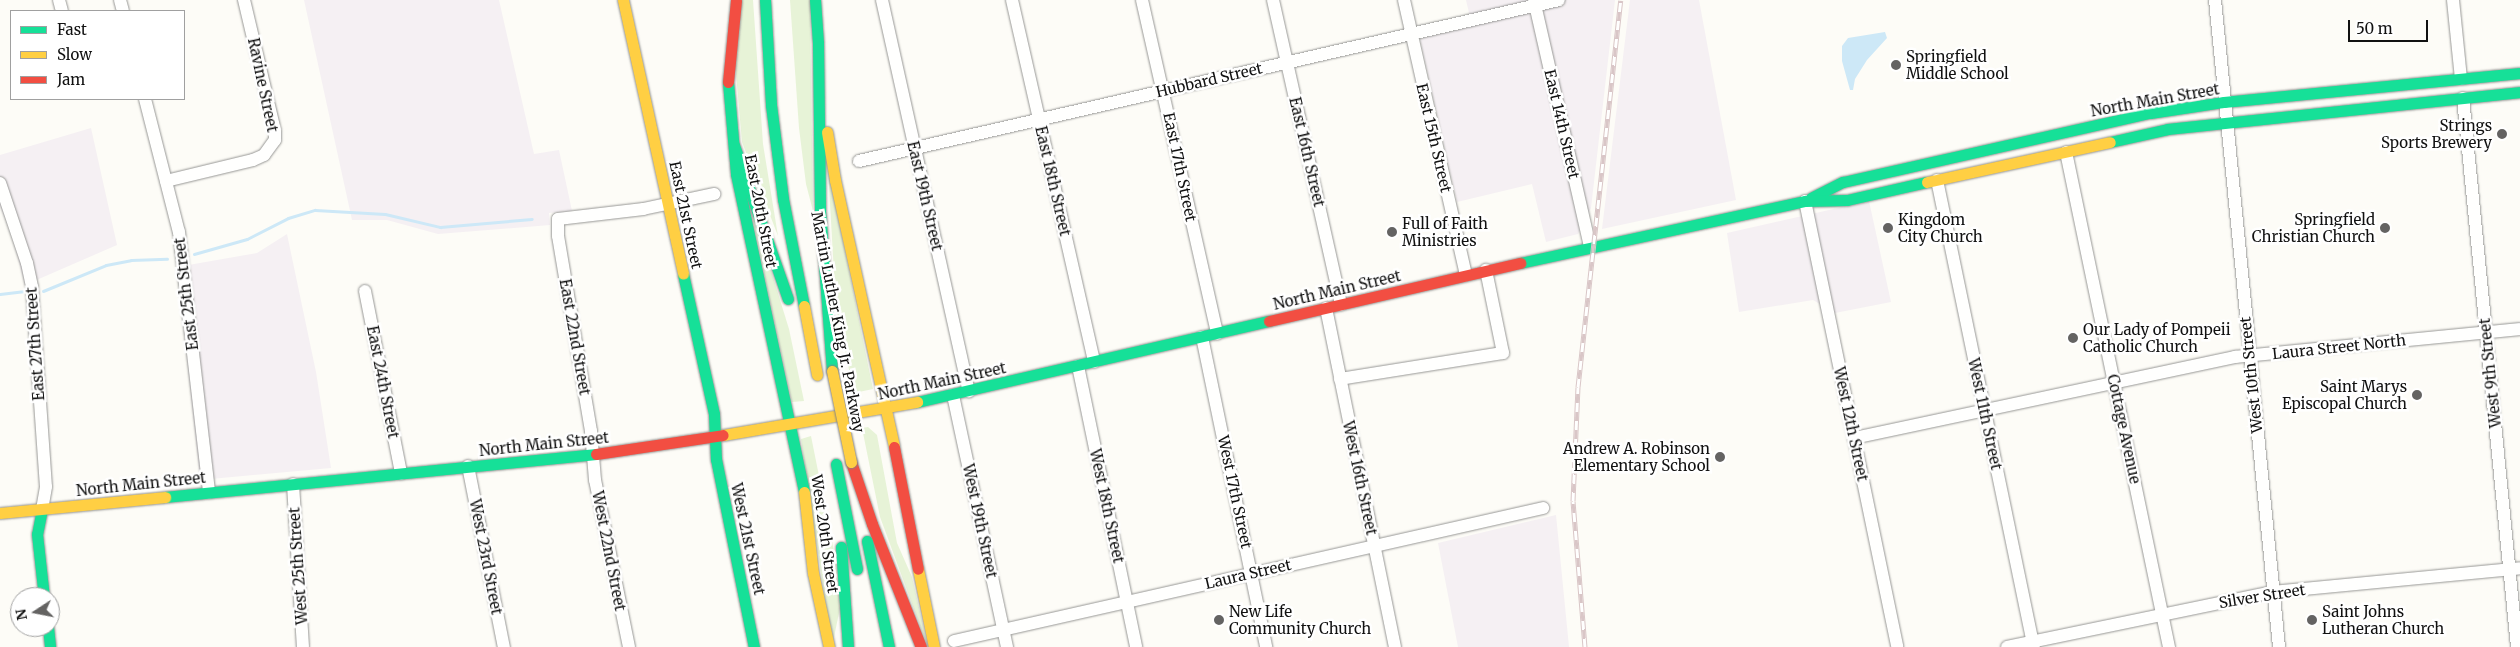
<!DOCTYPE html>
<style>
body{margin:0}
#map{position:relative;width:2520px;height:647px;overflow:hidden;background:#fdfcf7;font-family:Merriweather,serif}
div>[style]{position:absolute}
.industrial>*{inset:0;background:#f5f0f3}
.green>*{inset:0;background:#e7f3d7}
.water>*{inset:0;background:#cde8f7}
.stream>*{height:3px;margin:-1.5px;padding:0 1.5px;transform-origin:1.5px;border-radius:1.5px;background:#cde8f7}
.roads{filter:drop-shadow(0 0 1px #979795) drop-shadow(0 0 1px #979795)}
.street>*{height:12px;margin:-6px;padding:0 6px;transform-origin:6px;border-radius:6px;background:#fffffe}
.fast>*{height:11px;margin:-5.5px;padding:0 5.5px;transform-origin:5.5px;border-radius:5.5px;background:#16e098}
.slow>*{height:11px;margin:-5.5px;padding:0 5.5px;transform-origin:5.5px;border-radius:5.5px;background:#ffcf43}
.jam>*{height:11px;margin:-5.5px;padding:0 5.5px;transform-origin:5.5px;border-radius:5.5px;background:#f24e42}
.rail>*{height:5px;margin-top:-2.5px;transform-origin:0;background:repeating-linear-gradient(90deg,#fff 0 9px,#d9c6c7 0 18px);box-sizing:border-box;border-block:1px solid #d9c6c7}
.bridges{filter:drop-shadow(0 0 1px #858482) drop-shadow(0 0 1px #858482)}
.slow-bridge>*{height:11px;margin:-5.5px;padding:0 5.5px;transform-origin:5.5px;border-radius:5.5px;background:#ffcf43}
.dots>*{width:14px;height:14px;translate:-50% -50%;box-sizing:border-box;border:2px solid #fff;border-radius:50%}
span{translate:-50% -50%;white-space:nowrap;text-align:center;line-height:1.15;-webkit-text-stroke:5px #fff;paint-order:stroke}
.poi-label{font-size:15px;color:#111}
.left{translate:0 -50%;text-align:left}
.right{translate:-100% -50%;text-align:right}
.street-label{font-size:15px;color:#111}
.legend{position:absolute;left:10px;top:10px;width:175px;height:90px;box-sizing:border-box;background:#fff;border:1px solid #a0a0a0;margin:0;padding:6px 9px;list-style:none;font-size:15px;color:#111}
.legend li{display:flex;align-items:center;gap:10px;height:25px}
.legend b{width:25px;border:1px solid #a0a0a0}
.north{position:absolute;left:10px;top:587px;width:50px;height:50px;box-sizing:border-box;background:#fff;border:1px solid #a0a0a0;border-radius:50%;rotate:259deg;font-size:14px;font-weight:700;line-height:20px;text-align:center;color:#111}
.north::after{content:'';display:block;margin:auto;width:18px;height:22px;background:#646362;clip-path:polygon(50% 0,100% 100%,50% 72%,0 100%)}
.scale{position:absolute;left:2348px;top:20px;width:80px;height:22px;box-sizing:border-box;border:2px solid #111;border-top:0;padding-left:6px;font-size:15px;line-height:18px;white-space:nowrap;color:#111;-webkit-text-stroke:4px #fff;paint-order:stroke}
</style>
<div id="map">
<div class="industrial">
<i style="clip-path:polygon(304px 0,499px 0,534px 154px,559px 150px,572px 211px,549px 213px,550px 225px,438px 234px,387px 220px,352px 220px)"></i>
<i style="clip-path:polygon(1466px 0,1615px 0,1591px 208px,1578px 234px,1546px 242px,1532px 184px,1457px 202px,1420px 39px,1472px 26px)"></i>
<i style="clip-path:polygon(1630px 0,1699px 0,1736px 200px,1602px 229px)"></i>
<i style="clip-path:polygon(91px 128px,117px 245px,25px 285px,11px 233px,0 206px,0 155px)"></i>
<i style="clip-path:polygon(1869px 201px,1891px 302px,1835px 313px,1813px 300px,1739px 312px,1727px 233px)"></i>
<i style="clip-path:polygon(287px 234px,316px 372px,331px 468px,200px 480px,177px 267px,257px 253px)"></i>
<i style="clip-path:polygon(1556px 515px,1569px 647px,1458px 647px,1438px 543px)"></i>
</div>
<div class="green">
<i style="clip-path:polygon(741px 0,753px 0,763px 144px,778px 236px,742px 142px,734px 51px)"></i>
<i style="clip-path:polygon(790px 0,810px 0,813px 211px,806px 184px,799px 128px)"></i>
<i style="clip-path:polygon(828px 168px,873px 389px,854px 393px,836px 309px)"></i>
<i style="clip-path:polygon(747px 193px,789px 329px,804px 401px,792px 402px)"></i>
<i style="clip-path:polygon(868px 427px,877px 435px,897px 543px,912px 577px,928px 647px,880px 517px,862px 428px)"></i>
<i style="clip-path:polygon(811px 436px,835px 556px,840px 608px,832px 647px,801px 439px)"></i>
</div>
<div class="water">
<i style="clip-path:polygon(1885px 32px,1887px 38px,1867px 60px,1855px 79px,1853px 90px,1850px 90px,1842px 61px,1842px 46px,1848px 38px)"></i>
</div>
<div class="stream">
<i style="left:194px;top:254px;width:55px;rotate:-15.8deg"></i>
<i style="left:247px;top:239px;width:46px;rotate:-27.1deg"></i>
<i style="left:288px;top:218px;width:28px;rotate:-17deg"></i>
<i style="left:315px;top:210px;width:70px;rotate:3.3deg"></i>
<i style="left:385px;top:214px;width:57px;rotate:13.3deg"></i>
<i style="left:440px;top:227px;width:92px;rotate:-5deg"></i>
<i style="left:43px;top:291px;width:68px;rotate:-22.4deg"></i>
<i style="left:106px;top:265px;width:25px;rotate:-11deg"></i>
<i style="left:131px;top:260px;width:36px;rotate:-2deg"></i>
<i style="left:0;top:294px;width:23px;rotate:-7deg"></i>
</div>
<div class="roads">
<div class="street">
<i style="left:59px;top:0;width:11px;rotate:75deg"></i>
<i style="left:120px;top:0;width:11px;rotate:75deg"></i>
<i style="left:882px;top:0;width:401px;rotate:77.5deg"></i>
<i style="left:1012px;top:0;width:371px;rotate:77.2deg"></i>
<i style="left:1142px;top:0;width:342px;rotate:77.3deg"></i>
<i style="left:1273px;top:0;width:312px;rotate:77.4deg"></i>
<i style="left:1404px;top:0;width:282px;rotate:77.3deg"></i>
<i style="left:1534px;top:0;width:253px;rotate:77.2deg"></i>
<i style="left:2215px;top:0;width:650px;rotate:84.35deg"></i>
<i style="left:2453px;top:0;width:79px;rotate:84.2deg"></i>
<i style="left:2463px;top:98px;width:552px;rotate:84.38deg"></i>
<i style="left:145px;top:99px;width:137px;rotate:75.7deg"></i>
<i style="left:179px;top:232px;width:262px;rotate:83.4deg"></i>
<i style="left:2066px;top:152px;width:506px;rotate:78.25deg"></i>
<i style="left:859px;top:161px;width:718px;rotate:-12.95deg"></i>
<i style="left:1937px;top:180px;width:477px;rotate:78.3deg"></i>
<i style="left:166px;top:181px;width:89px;rotate:-13.6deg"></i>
<i style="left:253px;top:160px;width:12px;rotate:-24deg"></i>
<i style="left:264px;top:155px;width:19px;rotate:-54deg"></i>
<i style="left:275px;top:140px;width:9px;rotate:-90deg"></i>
<i style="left:275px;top:131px;width:135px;rotate:-103.3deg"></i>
<i style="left:0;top:183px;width:84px;rotate:71.4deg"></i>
<i style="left:27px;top:263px;width:25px;rotate:78deg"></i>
<i style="left:32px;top:287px;width:200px;rotate:86deg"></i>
<i style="left:46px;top:487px;width:22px;rotate:100deg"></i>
<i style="left:1805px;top:201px;width:455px;rotate:78.3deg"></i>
<i style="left:365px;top:291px;width:186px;rotate:78.8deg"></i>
<i style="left:1326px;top:308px;width:346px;rotate:78.5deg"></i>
<i style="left:1202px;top:337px;width:317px;rotate:78.3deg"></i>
<i style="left:1078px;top:366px;width:287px;rotate:78.3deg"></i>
<i style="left:1340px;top:379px;width:165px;rotate:-9.1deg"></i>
<i style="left:1503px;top:353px;width:85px;rotate:-101.6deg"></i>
<i style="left:953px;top:395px;width:258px;rotate:77.9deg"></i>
<i style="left:1854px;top:438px;width:390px;rotate:-12deg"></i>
<i style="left:2235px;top:357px;width:286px;rotate:-5.6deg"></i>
<i style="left:468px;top:466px;width:185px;rotate:78.8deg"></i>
<i style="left:293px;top:484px;width:163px;rotate:86.5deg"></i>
<i style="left:954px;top:641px;width:604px;rotate:-12.72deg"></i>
<i style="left:629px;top:647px;width:170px;rotate:-101.5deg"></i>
<i style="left:595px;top:480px;width:49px;rotate:-94.7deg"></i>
<i style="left:591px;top:431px;width:198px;rotate:-99.6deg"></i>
<i style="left:558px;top:236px;width:17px;rotate:-90deg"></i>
<i style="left:558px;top:219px;width:86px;rotate:-6.7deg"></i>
<i style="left:643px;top:209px;width:73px;rotate:-11.9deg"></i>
<i style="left:2007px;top:647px;width:272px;rotate:-11.7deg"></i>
<i style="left:2273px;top:592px;width:248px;rotate:-5.5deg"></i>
</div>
<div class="fast">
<i style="left:765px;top:0;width:105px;rotate:86.7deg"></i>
<i style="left:771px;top:105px;width:95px;rotate:82.7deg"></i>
<i style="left:783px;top:199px;width:109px;rotate:78.9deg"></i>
<i style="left:815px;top:0;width:43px;rotate:86deg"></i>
<i style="left:818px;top:43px;width:168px;rotate:89.3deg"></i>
<i style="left:820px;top:211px;width:160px;rotate:85.7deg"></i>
<i style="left:728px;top:82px;width:92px;rotate:85deg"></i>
<i style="left:736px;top:174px;width:325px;rotate:77.9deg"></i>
<i style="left:2110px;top:142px;width:59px;rotate:-12.6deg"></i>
<i style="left:2168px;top:129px;width:354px;rotate:-6deg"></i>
<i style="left:734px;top:145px;width:163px;rotate:70.7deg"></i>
<i style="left:1811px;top:198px;width:36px;rotate:-27deg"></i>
<i style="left:1843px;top:182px;width:315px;rotate:-12.7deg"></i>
<i style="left:2150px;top:113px;width:75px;rotate:-8.5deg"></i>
<i style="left:2224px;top:102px;width:297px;rotate:-5.6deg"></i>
<i style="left:1520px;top:263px;width:292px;rotate:-12.3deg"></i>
<i style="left:1805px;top:201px;width:42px;rotate:-1.4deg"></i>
<i style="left:1847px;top:200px;width:82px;rotate:-12.7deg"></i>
<i style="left:683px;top:274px;width:143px;rotate:77.5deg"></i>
<i style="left:714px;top:414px;width:45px;rotate:87.5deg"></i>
<i style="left:716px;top:459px;width:192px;rotate:78.6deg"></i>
<i style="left:917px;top:402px;width:361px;rotate:-13deg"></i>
<i style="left:836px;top:464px;width:107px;rotate:78.7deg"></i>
<i style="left:165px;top:497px;width:433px;rotate:-5.7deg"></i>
<i style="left:42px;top:509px;width:25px;rotate:101deg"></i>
<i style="left:37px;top:534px;width:63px;rotate:83.7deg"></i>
<i style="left:867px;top:541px;width:108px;rotate:78.3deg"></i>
<i style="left:841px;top:547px;width:100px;rotate:86deg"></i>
<i style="left:48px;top:627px;width:20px;rotate:84deg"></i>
</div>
<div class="slow">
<i style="left:623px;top:0;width:280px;rotate:77.6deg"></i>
<i style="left:827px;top:132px;width:49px;rotate:80.5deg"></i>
<i style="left:835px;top:180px;width:273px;rotate:77.5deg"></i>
<i style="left:1927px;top:182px;width:187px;rotate:-12.3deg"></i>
<i style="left:804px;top:306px;width:70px;rotate:79.3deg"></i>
<i style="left:723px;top:435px;width:197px;rotate:-9.7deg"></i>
<i style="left:804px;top:492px;width:81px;rotate:83.7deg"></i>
<i style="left:813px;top:573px;width:76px;rotate:77.8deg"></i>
<i style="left:0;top:513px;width:166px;rotate:-5.5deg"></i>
<i style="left:918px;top:569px;width:80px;rotate:78.4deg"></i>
</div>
<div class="jam">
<i style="left:728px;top:82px;width:82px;rotate:-84.4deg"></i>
<i style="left:1269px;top:321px;width:258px;rotate:-13deg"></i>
<i style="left:894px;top:447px;width:124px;rotate:78.9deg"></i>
<i style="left:596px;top:454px;width:128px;rotate:-8.5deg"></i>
<i style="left:851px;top:462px;width:65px;rotate:71.3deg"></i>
<i style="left:872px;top:524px;width:132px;rotate:68.3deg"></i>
</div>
</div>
<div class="rail">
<i style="left:1585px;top:647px;width:146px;rotate:-94.7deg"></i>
<i style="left:1573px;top:501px;width:114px;rotate:-87.5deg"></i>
<i style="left:1578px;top:387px;width:389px;rotate:-83.7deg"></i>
</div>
<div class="bridges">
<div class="slow-bridge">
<i style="left:832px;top:371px;width:93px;rotate:78.2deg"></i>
</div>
</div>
<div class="dots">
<i style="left:1896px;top:65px;background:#646362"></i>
<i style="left:2502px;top:134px;background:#646362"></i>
<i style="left:1888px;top:228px;background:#646362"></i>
<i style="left:2385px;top:228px;background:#646362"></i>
<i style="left:1392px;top:232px;background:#646362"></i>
<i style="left:2073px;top:338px;background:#646362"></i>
<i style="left:2417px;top:395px;background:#646362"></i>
<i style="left:1720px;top:457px;background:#646362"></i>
<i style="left:1219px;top:620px;background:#646362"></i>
<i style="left:2312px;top:620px;background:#646362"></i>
</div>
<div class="poi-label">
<span class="left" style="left:1906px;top:65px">Springfield<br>Middle School</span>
<span class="right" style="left:2492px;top:134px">Strings<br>Sports Brewery</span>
<span class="left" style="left:1898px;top:228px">Kingdom<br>City Church</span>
<span class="right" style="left:2375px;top:228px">Springfield<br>Christian Church</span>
<span class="left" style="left:1402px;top:232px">Full of Faith<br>Ministries</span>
<span class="left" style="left:2083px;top:338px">Our Lady of Pompeii<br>Catholic Church</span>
<span class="right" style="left:2407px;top:395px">Saint Marys<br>Episcopal Church</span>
<span class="right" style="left:1710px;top:457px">Andrew A. Robinson<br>Elementary School</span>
<span class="left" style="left:1229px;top:620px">New Life<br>Community Church</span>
<span class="left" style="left:2322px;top:620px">Saint Johns<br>Lutheran Church</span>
</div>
<div class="street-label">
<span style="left:1209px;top:80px;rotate:-13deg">Hubbard Street</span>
<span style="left:263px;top:85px;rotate:78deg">Ravine Street</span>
<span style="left:2155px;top:100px;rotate:-10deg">North Main Street</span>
<span style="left:1562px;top:124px;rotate:77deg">East 14th Street</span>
<span style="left:1434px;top:138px;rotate:77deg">East 15th Street</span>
<span style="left:1307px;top:152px;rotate:77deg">East 16th Street</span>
<span style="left:1180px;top:167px;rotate:78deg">East 17th Street</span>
<span style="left:1053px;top:181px;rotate:77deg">East 18th Street</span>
<span style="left:925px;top:196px;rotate:77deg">East 19th Street</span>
<span style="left:761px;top:211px;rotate:79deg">East 20th Street</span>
<span style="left:686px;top:215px;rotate:78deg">East 21st Street</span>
<span style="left:1337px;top:290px;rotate:-13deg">North Main Street</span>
<span style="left:186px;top:294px;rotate:-97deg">East 25th Street</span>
<span style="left:838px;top:322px;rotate:79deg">Martin Luther King Jr. Parkway</span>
<span style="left:575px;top:337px;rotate:80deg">East 22nd Street</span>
<span style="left:35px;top:344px;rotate:-94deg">East 27th Street</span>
<span style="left:2339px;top:347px;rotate:-6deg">Laura Street North</span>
<span style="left:2490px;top:373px;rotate:-96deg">West 9th Street</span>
<span style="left:2251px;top:375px;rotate:-96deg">West 10th Street</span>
<span style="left:942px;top:381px;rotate:-12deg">North Main Street</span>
<span style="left:383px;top:382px;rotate:79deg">East 24th Street</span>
<span style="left:1985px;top:414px;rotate:78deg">West 11th Street</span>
<span style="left:1851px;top:424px;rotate:78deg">West 12th Street</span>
<span style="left:2124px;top:429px;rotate:78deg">Cottage Avenue</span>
<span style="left:544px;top:444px;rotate:-6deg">North Main Street</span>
<span style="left:1360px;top:478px;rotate:78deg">West 16th Street</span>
<span style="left:141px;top:484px;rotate:-6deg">North Main Street</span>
<span style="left:1235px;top:492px;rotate:78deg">West 17th Street</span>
<span style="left:1107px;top:506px;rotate:78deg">West 18th Street</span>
<span style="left:980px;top:521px;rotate:78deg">West 19th Street</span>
<span style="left:825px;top:534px;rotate:82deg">West 20th Street</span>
<span style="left:748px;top:539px;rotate:78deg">West 21st Street</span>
<span style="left:609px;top:551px;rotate:79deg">West 22nd Street</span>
<span style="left:486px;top:557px;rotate:79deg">West 23rd Street</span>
<span style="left:298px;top:566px;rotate:-94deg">West 25th Street</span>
<span style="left:1248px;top:574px;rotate:-13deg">Laura Street</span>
<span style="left:2262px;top:596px;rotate:-9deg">Silver Street</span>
</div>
<ul class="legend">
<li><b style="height:6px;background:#16e098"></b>Fast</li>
<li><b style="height:6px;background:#ffcf43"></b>Slow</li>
<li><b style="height:6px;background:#f24e42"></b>Jam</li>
</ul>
<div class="north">N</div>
<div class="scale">50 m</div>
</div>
